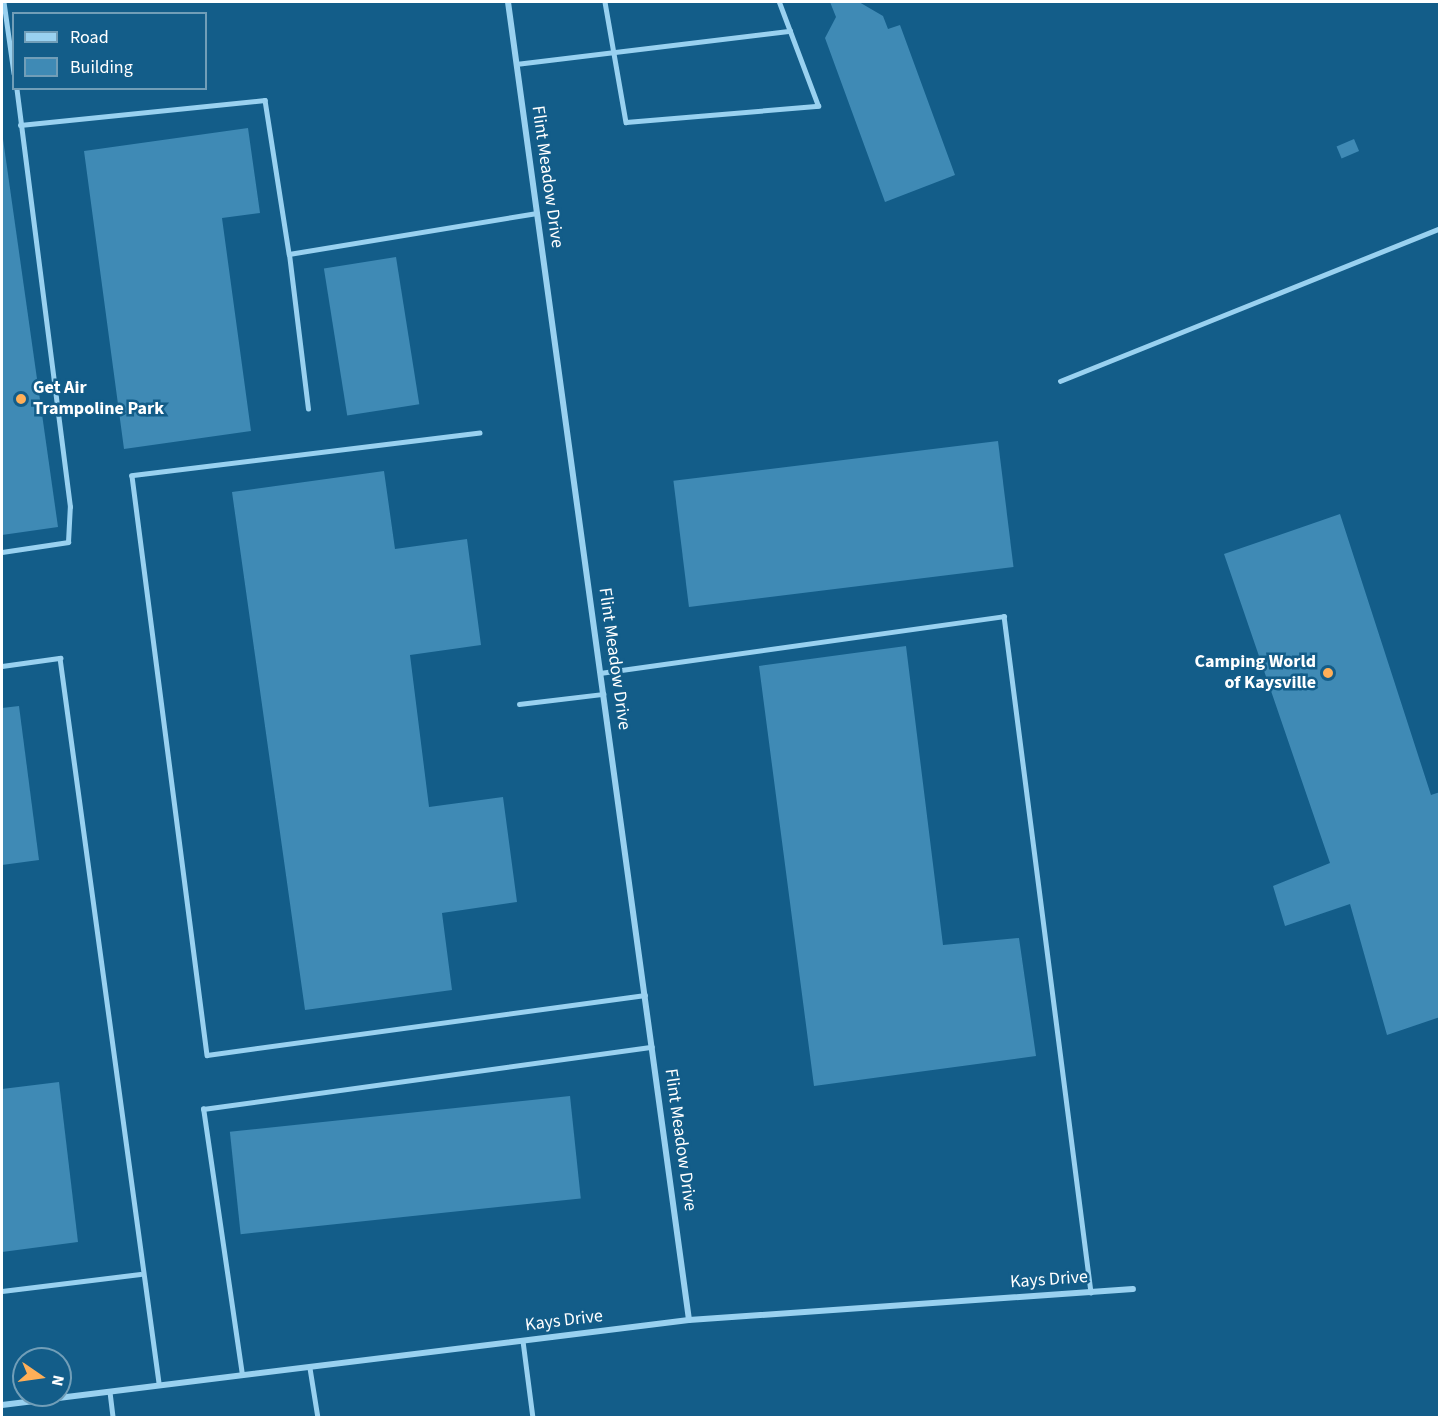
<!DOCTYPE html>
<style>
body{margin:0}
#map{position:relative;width:1441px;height:1419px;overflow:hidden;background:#135d89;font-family:"Source Sans 3",sans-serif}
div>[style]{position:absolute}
.building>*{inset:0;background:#3f8ab5;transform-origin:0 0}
.lane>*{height:4.5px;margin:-2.25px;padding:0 2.25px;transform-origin:2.25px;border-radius:2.25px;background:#99d1f0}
.street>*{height:6px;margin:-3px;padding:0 3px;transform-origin:3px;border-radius:3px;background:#99d1f0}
.dots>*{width:16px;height:16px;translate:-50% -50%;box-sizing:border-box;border:3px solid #135d89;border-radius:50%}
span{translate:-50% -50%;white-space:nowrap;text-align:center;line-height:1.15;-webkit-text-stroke:5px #135d89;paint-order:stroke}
.street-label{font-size:18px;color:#fff}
.poi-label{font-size:18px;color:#fff;font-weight:700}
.left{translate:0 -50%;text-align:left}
.right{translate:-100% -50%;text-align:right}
.frame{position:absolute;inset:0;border:3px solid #fff;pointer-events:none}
.legend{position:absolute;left:12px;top:12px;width:195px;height:78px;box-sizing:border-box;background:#135d89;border:2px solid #719eb8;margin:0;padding:8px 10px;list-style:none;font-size:18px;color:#fff}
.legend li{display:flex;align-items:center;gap:12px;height:30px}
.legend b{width:30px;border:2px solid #719eb8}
.north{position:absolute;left:12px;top:1347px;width:60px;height:60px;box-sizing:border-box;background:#135d89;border:2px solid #719eb8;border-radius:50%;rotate:103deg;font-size:16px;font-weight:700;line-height:24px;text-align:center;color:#fff}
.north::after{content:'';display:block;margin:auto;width:21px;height:27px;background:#ffaf58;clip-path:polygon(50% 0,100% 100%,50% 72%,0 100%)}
</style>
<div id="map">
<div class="building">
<div style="clip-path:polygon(830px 2px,859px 2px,883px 16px,888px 29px,900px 25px,955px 175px,885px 202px,825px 38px,836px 17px)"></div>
<div style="clip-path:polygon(248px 128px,260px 213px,222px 218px,251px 431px,124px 449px,84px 151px)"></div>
<div style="clip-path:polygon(2px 132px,58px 527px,2px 535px)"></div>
<div style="left:1354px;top:139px;width:13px;height:19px;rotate:67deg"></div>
<div style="left:396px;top:257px;width:149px;height:73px;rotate:81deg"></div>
<div style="left:998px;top:441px;width:127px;height:327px;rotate:83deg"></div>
<div style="clip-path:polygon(384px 471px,395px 549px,467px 539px,481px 645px,410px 655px,429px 807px,503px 797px,517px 902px,442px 913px,452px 990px,305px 1010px,232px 492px)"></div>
<div style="clip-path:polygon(1340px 514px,1431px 795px,1440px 792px,1440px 1017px,1387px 1035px,1350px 904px,1285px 926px,1273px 886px,1330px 863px,1224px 554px)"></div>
<div style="clip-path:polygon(906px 646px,943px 945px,1019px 938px,1036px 1056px,814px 1086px,759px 666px)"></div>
<div style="clip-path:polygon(19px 706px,39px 860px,2px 865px,2px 708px)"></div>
<div style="clip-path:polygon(59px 1082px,78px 1242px,2px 1252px,2px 1089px)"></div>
<div style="left:570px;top:1096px;width:103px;height:342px;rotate:84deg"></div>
</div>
<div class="lane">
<div style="left:4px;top:2px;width:72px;rotate:82deg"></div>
<div style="left:605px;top:2px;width:122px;rotate:80.1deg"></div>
<div style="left:626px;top:122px;width:193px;rotate:-4.8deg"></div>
<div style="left:818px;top:106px;width:111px;rotate:-110.6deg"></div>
<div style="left:516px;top:64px;width:276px;rotate:-6.9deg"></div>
<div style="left:20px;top:125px;width:246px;rotate:-5.8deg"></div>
<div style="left:265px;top:100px;width:156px;rotate:81.1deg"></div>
<div style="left:1060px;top:381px;width:410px;rotate:-21.9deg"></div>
<div style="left:308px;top:409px;width:156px;rotate:-97deg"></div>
<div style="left:289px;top:254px;width:251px;rotate:-9.4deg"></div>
<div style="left:480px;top:433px;width:351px;rotate:173deg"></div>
<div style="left:132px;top:476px;width:584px;rotate:82.62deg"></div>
<div style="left:207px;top:1055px;width:442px;rotate:-7.8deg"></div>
<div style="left:2px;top:552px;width:67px;rotate:-8.6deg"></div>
<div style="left:68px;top:542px;width:35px;rotate:-87deg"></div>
<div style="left:70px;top:507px;width:422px;rotate:-97.3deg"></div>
<div style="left:2px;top:666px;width:59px;rotate:-7.9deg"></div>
<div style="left:60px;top:658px;width:732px;rotate:82.22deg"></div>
<div style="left:600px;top:673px;width:408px;rotate:-8deg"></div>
<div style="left:1004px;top:616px;width:682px;rotate:82.67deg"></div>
<div style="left:519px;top:704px;width:85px;rotate:-6.8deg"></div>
<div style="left:2px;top:1291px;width:139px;rotate:-7deg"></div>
<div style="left:523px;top:1341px;width:78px;rotate:82.6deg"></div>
<div style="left:310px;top:1368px;width:51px;rotate:80.9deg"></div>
<div style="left:242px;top:1375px;width:269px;rotate:-98.3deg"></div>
<div style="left:203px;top:1109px;width:453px;rotate:-7.9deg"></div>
<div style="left:110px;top:1392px;width:26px;rotate:83deg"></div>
</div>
<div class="street">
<div style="left:508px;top:2px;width:1330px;rotate:82.18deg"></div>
<div style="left:2px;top:1405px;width:692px;rotate:-7.05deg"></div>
<div style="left:689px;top:1320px;width:445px;rotate:-4deg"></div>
</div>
<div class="dots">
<div style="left:21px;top:399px;background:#ffaf58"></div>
<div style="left:1328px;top:673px;background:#ffaf58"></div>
</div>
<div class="street-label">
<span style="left:547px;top:177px;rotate:82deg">Flint Meadow Drive</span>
<span style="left:614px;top:659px;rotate:82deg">Flint Meadow Drive</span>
<span style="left:680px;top:1140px;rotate:82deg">Flint Meadow Drive</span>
<span style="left:1049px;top:1280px;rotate:-4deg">Kays Drive</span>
<span style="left:564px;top:1321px;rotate:-7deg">Kays Drive</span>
</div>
<div class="poi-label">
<span class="left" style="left:33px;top:399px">Get Air<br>Trampoline Park</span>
<span class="right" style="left:1316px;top:673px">Camping World<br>of Kaysville</span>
</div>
<div class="frame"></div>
<ul class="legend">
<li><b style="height:8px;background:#99d1f0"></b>Road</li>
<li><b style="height:16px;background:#3f8ab5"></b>Building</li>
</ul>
<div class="north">N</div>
</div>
